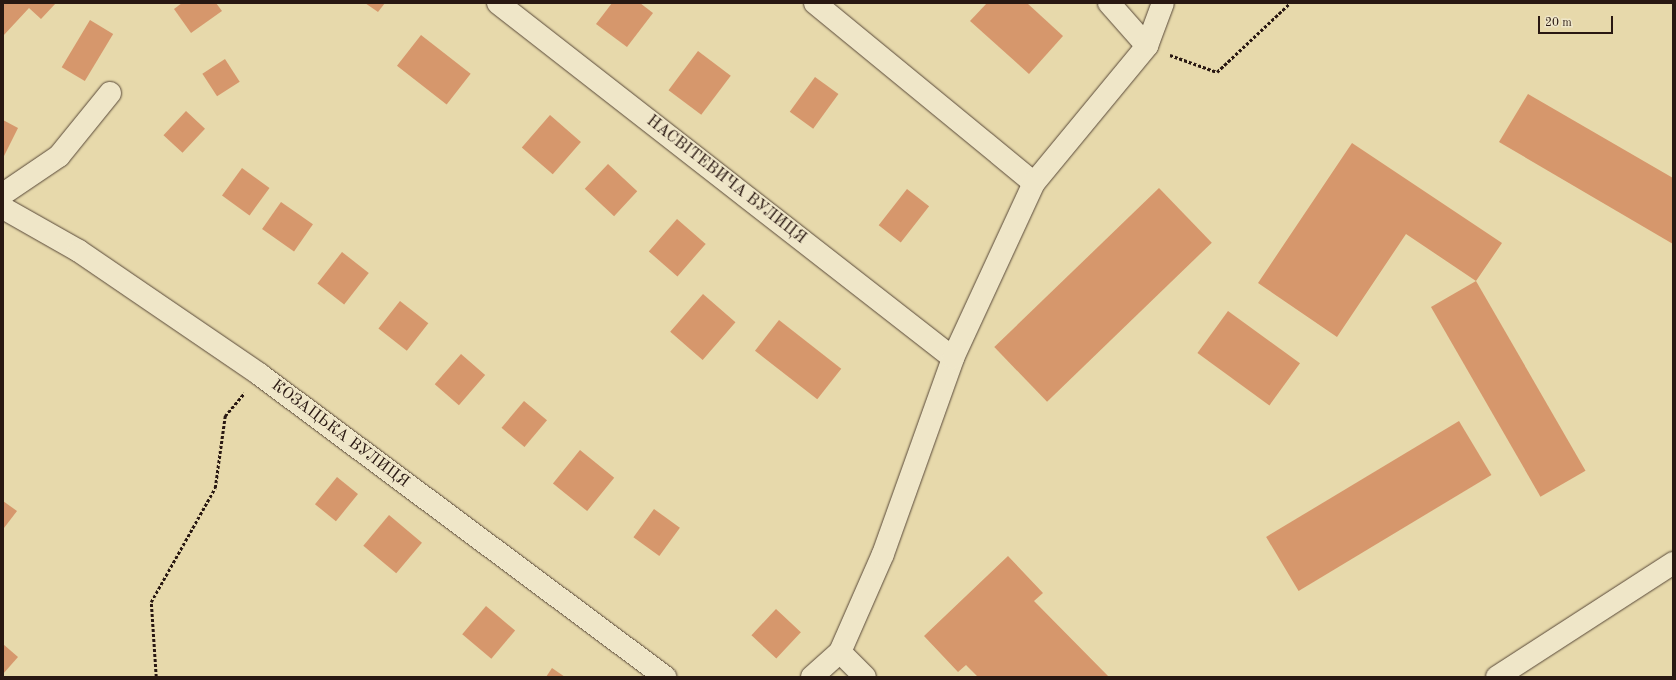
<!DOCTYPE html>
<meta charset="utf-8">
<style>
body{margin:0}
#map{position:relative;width:1676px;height:680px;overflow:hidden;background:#e7d9ab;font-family:"Old Standard TT",serif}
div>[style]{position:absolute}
.building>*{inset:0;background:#d6976c;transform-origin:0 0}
.path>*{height:2.5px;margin-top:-1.25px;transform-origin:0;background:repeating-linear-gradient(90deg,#291812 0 3px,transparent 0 5px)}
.roads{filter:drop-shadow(0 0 1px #584838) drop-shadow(0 0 1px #584838)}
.minor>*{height:22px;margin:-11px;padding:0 11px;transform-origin:11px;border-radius:11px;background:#efe6c8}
span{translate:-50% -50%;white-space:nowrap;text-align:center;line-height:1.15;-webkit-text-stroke:3px #efe6c8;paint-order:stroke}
.street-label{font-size:16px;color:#291812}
.frame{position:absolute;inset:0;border:4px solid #291812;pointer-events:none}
.scale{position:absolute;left:1538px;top:16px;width:75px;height:18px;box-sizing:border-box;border:2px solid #291812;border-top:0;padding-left:5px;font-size:12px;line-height:14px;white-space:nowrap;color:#291812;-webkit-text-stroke:3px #efe6c8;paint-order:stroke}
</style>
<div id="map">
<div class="building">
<div style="clip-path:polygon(3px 3px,56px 3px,41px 19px,29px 8px,3px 36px)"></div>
<div style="clip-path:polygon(182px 3px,216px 3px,222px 11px,191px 33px,174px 9px)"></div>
<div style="clip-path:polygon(365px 3px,385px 3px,378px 12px)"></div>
<div style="clip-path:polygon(612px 3px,640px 3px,653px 13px,627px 47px,596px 24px)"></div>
<div style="clip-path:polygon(987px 3px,1027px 3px,1063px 36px,1029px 74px,970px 21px)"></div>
<div style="left:90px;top:20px;width:27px;height:55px;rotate:31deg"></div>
<div style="left:421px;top:35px;width:63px;height:39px;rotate:38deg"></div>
<div style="left:698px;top:51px;width:41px;height:49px;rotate:37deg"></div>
<div style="left:225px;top:59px;width:27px;height:27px;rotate:57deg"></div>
<div style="left:815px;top:77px;width:29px;height:43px;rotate:36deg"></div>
<div style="clip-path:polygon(1528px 94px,1673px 178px,1673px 244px,1499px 142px)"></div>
<div style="left:186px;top:111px;width:26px;height:33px;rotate:43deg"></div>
<div style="left:550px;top:115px;width:41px;height:43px;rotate:41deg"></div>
<div style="clip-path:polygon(3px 120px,18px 128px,3px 158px)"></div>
<div style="clip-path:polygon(1352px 143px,1502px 243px,1476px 281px,1406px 234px,1337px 337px,1258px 283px)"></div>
<div style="left:608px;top:164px;width:40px;height:34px;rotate:43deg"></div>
<div style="left:242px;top:168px;width:34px;height:34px;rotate:36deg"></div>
<div style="left:1159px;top:188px;width:76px;height:229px;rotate:46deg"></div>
<div style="left:907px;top:189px;width:28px;height:46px;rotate:38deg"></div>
<div style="left:281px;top:202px;width:39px;height:33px;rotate:35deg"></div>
<div style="left:677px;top:219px;width:38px;height:43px;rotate:41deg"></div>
<div style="left:342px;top:252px;width:34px;height:40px;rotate:38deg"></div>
<div style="left:1476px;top:281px;width:219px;height:52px;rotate:60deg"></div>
<div style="left:703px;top:294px;width:43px;height:50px;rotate:41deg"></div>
<div style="left:400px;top:301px;width:36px;height:35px;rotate:38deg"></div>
<div style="left:1228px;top:311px;width:89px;height:52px;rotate:36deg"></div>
<div style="left:779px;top:320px;width:79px;height:39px;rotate:38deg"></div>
<div style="left:461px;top:354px;width:32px;height:40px;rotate:41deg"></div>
<div style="left:524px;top:401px;width:30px;height:35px;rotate:40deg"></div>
<div style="left:1459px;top:421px;width:63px;height:225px;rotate:59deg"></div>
<div style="left:580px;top:450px;width:44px;height:43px;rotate:39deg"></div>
<div style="left:337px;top:477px;width:27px;height:35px;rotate:39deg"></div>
<div style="clip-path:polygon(3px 501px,17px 511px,4px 528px,3px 528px)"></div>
<div style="left:654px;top:509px;width:32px;height:35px;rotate:36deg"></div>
<div style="left:389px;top:515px;width:43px;height:40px;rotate:40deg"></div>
<div style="clip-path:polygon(1008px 556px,1043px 593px,1034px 601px,1109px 677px,978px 677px,966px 665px,958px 672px,924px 636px)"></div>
<div style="left:486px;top:606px;width:38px;height:37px;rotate:40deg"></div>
<div style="left:776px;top:609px;width:34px;height:36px;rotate:43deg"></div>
<div style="clip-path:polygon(3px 644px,18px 657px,3px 674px)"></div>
<div style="clip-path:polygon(552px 668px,565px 677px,546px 677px)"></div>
</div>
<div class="path">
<div style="left:1170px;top:55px;width:50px;rotate:19.9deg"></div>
<div style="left:1217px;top:72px;width:100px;rotate:-43.4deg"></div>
<div style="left:156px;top:677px;width:75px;rotate:-93.8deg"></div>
<div style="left:151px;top:602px;width:131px;rotate:-60.7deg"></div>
<div style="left:215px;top:488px;width:73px;rotate:-82.1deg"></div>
<div style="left:225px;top:416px;width:30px;rotate:-50deg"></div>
</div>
<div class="roads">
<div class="minor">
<div style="left:498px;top:3px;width:577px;rotate:37.96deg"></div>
<div style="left:815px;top:3px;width:283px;rotate:39.4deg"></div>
<div style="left:1109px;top:3px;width:57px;rotate:48.5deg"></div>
<div style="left:3px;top:194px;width:68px;rotate:-34.2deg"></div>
<div style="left:59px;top:156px;width:81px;rotate:-51deg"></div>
<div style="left:3px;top:208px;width:87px;rotate:29.5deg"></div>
<div style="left:79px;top:251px;width:218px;rotate:34.3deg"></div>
<div style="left:259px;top:374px;width:507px;rotate:36.73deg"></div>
<div style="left:840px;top:652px;width:35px;rotate:45deg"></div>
<div style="left:812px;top:677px;width:38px;rotate:-42deg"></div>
<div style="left:840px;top:652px;width:107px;rotate:-66.3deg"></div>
<div style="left:883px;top:554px;width:208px;rotate:-70.3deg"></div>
<div style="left:953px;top:358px;width:193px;rotate:-65.2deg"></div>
<div style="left:1034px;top:183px;width:178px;rotate:-50.5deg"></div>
<div style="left:1147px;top:46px;width:46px;rotate:-69.6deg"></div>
<div style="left:1497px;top:677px;width:210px;rotate:-32.9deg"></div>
</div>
</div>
<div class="street-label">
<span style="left:726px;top:180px;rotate:38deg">НАСВІТЕВИЧА ВУЛИЦЯ</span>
<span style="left:340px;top:434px;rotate:37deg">КОЗАЦЬКА ВУЛИЦЯ</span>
</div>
<div class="frame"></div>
<div class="scale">20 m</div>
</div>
